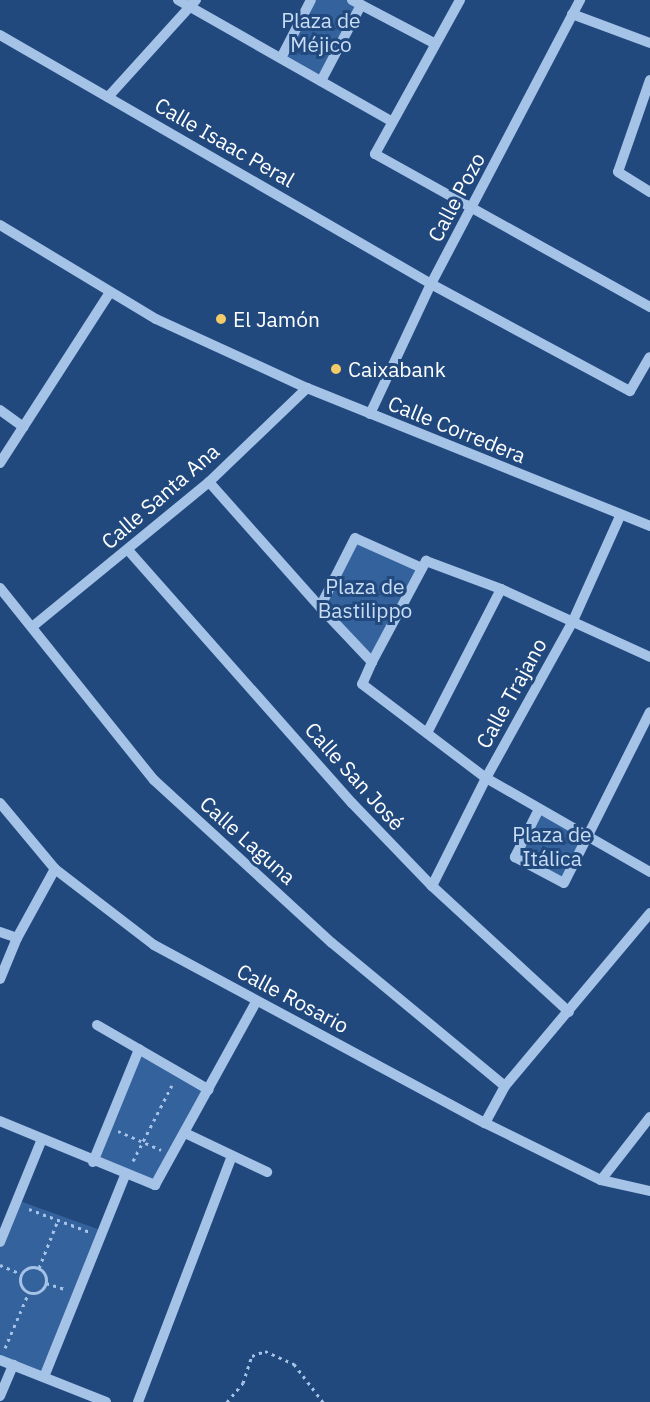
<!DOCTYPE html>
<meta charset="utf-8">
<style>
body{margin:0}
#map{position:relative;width:650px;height:1402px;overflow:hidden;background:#21497e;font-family:"IBM Plex Sans",sans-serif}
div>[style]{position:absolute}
.green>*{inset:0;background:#34629c;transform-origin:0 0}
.path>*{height:3px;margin-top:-1.5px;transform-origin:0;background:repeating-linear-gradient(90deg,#a5c2e7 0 3px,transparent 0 7.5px)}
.path>.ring{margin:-1.5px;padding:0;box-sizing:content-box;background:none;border:3px solid #a5c2e7;border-radius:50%}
.minor>*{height:10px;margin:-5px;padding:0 5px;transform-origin:5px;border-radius:5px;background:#a5c2e7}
.dots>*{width:16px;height:16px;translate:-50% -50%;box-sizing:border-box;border:3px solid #21497e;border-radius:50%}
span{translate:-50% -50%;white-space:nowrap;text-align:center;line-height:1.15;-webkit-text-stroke:6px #21497e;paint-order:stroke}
.park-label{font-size:21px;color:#c9ddf5}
.street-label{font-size:21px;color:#fff}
.poi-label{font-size:21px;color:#fff}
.left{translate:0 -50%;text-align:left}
</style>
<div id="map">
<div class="green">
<div style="clip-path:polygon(311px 0,352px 0,361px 5px,321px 81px,281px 58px)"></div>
<div style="clip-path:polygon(355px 538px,422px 568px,372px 662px,320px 607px)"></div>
<div style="left:539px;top:809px;width:59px;height:54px;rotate:30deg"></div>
<div style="clip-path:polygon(139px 1049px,209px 1090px,155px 1185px,93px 1162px)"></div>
<div style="clip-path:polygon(17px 1200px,103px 1231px,44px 1377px,0 1360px,0 1242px)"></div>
</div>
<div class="path">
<div style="left:118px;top:1131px;width:47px;rotate:23.8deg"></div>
<div style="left:133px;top:1161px;width:85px;rotate:-62.8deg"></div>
<div style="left:29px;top:1209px;width:65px;rotate:20.7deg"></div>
<div style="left:0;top:1265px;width:23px;rotate:23deg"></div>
<div class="ring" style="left:20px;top:1267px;width:23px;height:23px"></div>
<div style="left:39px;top:1268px;width:52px;rotate:-68.4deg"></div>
<div style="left:46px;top:1283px;width:22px;rotate:18deg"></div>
<div style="left:5px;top:1348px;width:61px;rotate:-66.8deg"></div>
<div style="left:227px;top:1402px;width:25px;rotate:-50deg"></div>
<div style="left:243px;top:1383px;width:28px;rotate:-72deg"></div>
<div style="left:252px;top:1356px;width:14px;rotate:-21deg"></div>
<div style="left:265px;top:1351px;width:32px;rotate:24deg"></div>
<div style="left:294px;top:1364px;width:48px;rotate:52.7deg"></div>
</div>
<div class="minor">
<div style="left:178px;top:0;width:245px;rotate:29.6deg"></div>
<div style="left:352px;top:0;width:93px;rotate:27.7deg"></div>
<div style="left:460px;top:0;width:176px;rotate:118.9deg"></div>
<div style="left:375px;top:154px;width:315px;rotate:29.1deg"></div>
<div style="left:572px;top:14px;width:83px;rotate:20.4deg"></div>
<div style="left:0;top:35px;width:498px;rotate:30deg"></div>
<div style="left:431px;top:284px;width:226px;rotate:28.3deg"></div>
<div style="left:630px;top:391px;width:39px;rotate:-60deg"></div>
<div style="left:281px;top:58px;width:65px;rotate:-62.7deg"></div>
<div style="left:650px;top:80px;width:97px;rotate:109.2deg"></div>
<div style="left:618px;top:172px;width:38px;rotate:32deg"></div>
<div style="left:321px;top:81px;width:86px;rotate:-62.2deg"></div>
<div style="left:108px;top:97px;width:131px;rotate:-47.8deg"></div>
<div style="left:0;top:225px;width:182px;rotate:31.1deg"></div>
<div style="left:156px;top:319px;width:166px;rotate:24.6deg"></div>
<div style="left:307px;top:388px;width:370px;rotate:21.9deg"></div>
<div style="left:0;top:410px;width:29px;rotate:36deg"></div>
<div style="left:370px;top:414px;width:144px;rotate:-64.9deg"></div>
<div style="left:431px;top:284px;width:321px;rotate:-62.3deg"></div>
<div style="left:0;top:463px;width:201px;rotate:-57.2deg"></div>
<div style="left:209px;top:482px;width:167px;rotate:48.4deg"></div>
<div style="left:128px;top:550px;width:338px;rotate:48.5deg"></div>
<div style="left:352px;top:803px;width:115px;rotate:46.1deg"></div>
<div style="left:432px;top:886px;width:186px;rotate:42.6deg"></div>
<div style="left:422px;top:568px;width:73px;rotate:-155.9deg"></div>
<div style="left:355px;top:538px;width:77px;rotate:116.9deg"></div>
<div style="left:320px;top:607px;width:76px;rotate:46.6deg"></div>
<div style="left:372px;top:662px;width:115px;rotate:-61.9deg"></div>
<div style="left:426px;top:561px;width:80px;rotate:20.5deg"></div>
<div style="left:501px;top:589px;width:164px;rotate:24.5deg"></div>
<div style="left:0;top:588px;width:246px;rotate:51.3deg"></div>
<div style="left:154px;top:780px;width:241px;rotate:42.5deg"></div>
<div style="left:332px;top:943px;width:224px;rotate:39.6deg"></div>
<div style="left:32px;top:627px;width:229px;rotate:-39.3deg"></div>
<div style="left:209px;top:482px;width:136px;rotate:-43.8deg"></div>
<div style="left:372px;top:662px;width:24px;rotate:114deg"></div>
<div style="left:362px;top:684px;width:156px;rotate:37.2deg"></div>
<div style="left:486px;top:778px;width:189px;rotate:29.8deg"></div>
<div style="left:427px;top:733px;width:162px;rotate:-62.8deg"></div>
<div style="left:0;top:803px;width:86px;rotate:50.2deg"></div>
<div style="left:55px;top:869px;width:125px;rotate:37.5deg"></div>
<div style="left:154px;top:945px;width:376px;rotate:28.3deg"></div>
<div style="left:485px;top:1123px;width:129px;rotate:26.2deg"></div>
<div style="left:601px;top:1180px;width:50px;rotate:12.7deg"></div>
<div style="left:539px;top:809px;width:54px;rotate:116.6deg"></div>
<div style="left:515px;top:857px;width:55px;rotate:28deg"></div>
<div style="left:564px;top:883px;width:191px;rotate:-63.3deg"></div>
<div style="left:432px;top:886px;width:121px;rotate:-63.4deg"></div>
<div style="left:486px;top:778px;width:177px;rotate:-61deg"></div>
<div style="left:572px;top:623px;width:117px;rotate:-65.8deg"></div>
<div style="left:0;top:932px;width:18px;rotate:19deg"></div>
<div style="left:0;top:979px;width:44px;rotate:-67.5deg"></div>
<div style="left:17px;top:938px;width:79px;rotate:-61.2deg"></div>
<div style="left:97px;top:1025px;width:129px;rotate:30.1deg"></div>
<div style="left:0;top:1121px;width:168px;rotate:22.4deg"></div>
<div style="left:155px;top:1185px;width:209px;rotate:-61.1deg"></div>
<div style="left:485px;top:1123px;width:42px;rotate:-61.6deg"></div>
<div style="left:505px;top:1086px;width:226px;rotate:-50deg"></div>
<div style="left:185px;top:1133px;width:91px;rotate:25.4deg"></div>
<div style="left:93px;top:1162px;width:122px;rotate:-67.8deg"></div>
<div style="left:601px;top:1180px;width:80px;rotate:-52.1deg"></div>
<div style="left:0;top:1242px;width:111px;rotate:-67.8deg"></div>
<div style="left:0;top:1360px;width:114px;rotate:21.6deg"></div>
<div style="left:44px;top:1377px;width:217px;rotate:-68.1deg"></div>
<div style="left:0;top:1396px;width:34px;rotate:-67deg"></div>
<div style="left:138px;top:1402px;width:263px;rotate:-69.1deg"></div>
</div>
<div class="dots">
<div style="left:221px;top:319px;background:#f3cc67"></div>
<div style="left:336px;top:369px;background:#f3cc67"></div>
</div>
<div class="park-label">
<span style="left:321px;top:32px">Plaza de<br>Méjico</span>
<span style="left:365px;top:598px">Plaza de<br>Bastilippo</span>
<span style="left:552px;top:846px">Plaza de<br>Itálica</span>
</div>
<div class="street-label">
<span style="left:225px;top:142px;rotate:30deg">Calle Isaac Peral</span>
<span style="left:456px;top:197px;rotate:-62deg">Calle Pozo</span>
<span style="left:457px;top:429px;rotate:22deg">Calle Corredera</span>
<span style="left:160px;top:496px;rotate:-41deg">Calle Santa Ana</span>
<span style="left:511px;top:693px;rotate:-61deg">Calle Trajano</span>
<span style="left:355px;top:776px;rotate:48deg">Calle San José</span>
<span style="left:248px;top:840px;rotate:42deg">Calle Laguna</span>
<span style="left:293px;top:998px;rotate:28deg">Calle Rosario</span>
</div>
<div class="poi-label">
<span class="left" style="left:233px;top:319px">El Jamón</span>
<span class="left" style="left:348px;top:369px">Caixabank</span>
</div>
</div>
